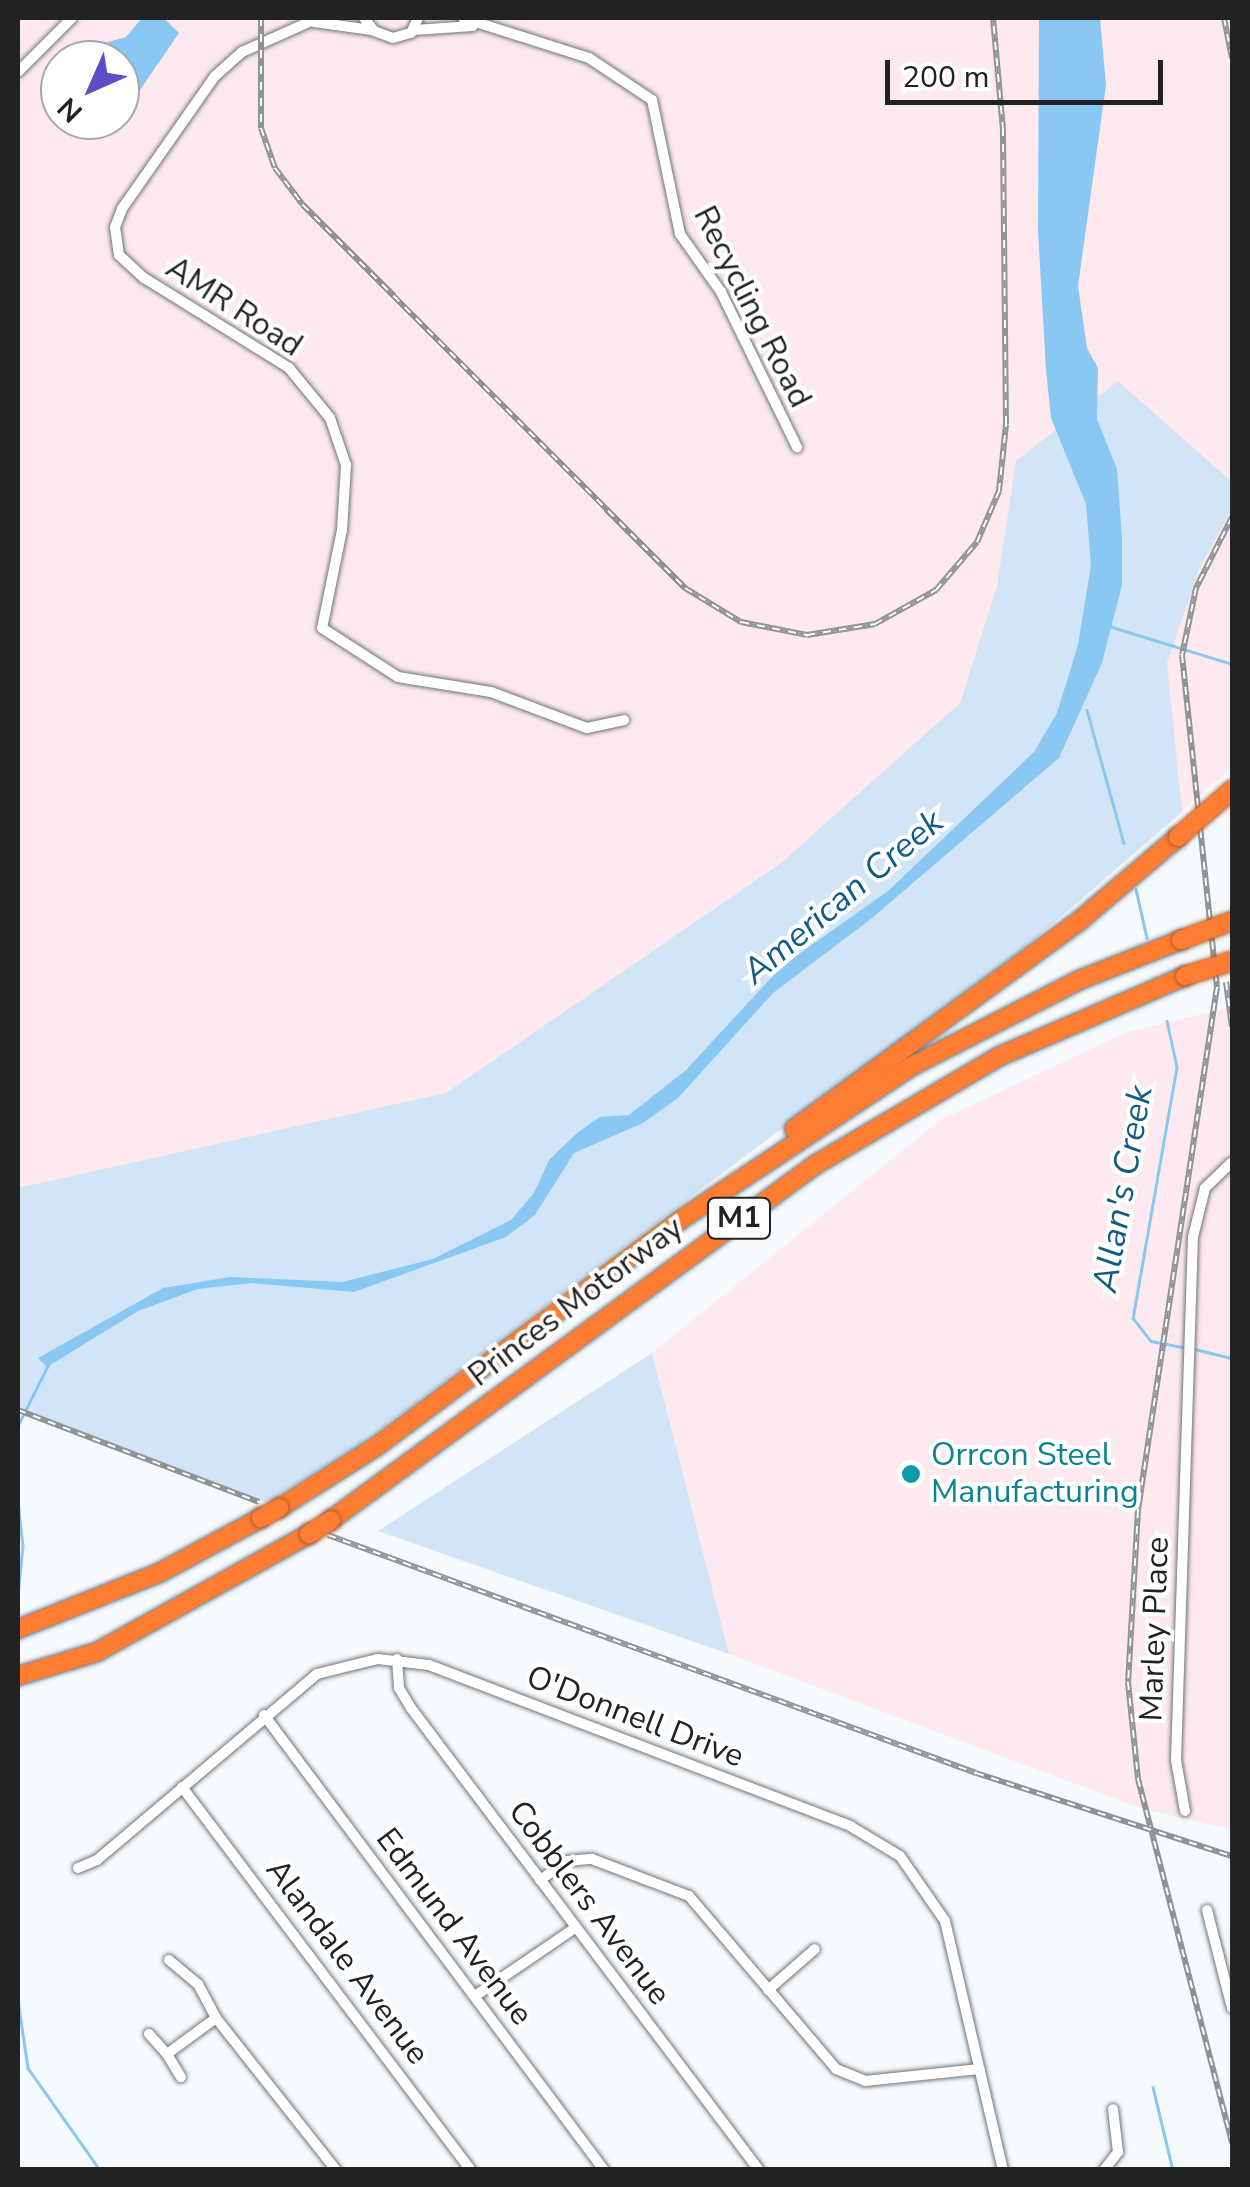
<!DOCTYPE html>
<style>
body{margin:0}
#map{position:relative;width:1250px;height:2187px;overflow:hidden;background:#f5fafe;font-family:"Nunito Sans",sans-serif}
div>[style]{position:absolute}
.industrial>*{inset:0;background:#fee9ef}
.green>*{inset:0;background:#d2e5f6}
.water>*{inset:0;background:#89c8f3}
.stream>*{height:2.5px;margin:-1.25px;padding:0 1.25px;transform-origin:1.25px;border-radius:1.25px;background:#89c8f3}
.roads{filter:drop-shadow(0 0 2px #6e7479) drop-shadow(0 0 2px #6e7479)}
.street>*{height:10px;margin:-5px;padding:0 5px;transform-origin:5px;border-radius:5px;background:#fff}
.highway>*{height:18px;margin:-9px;padding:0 9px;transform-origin:9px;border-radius:9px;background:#fe7d32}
.rail>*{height:6px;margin-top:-3px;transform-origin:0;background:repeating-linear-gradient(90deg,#fff 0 8px,#8f9396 0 16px);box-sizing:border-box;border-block:2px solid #8f9396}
.bridges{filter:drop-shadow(0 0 2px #b05d2d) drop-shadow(0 0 2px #b05d2d)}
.highway-bridge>*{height:18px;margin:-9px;padding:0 9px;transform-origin:9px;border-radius:9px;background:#fe7d32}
.dots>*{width:28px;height:28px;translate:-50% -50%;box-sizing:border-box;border:5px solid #fff;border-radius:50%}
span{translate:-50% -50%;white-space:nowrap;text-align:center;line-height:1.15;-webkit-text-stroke:8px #fff;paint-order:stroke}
.shield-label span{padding:2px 8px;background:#fff;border:2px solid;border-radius:8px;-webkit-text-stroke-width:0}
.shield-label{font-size:30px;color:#202224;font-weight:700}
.street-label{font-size:32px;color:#202224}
.culture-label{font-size:32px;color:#0d838f}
.left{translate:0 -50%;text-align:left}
.water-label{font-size:35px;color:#115c84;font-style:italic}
.frame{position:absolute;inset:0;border:20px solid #202224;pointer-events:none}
.north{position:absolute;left:40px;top:40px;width:100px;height:100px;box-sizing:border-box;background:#fff;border:2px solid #a6a7a7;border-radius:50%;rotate:225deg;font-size:28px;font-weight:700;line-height:40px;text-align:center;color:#202224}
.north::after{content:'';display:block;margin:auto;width:35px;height:45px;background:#5d4ec6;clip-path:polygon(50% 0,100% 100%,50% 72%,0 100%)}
.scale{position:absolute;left:885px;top:60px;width:278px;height:45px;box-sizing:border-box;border:5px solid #202224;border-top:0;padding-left:12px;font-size:30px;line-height:35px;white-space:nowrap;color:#202224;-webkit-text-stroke:8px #fff;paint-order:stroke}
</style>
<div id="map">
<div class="industrial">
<div style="clip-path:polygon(evenodd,18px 18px,1232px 18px,1232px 767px,1034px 940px,362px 1443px,18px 1404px,18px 18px,60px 60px,120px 60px,120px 120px,60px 120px,60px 60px)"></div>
<div style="clip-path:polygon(1232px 1007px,1232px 1830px,1137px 1807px,729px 1654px,652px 1353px,940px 1120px,1127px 1032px)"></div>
</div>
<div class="green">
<div style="clip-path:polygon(1118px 381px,1232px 482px,1232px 509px,1200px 567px,1167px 663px,1182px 812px,1034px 940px,362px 1443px,266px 1502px,18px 1408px,18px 1188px,446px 1093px,781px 863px,960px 703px,997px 586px,1016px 461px)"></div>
<div style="clip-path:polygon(652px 1353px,729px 1654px,378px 1531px)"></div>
</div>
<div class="water">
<div style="clip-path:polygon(142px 18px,164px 18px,179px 33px,127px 109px,120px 108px,120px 60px,72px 60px,86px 48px,126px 37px)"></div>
<div style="clip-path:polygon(1039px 18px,1100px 18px,1106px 85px,1078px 286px,1087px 348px,1098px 368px,1097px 419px,1117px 469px,1122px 538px,1122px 585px,1102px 663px,1059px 758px,872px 918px,773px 993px,678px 1098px,643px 1123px,574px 1153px,535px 1215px,506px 1237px,354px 1292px,252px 1283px,198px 1289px,138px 1311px,47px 1367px,38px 1358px,163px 1288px,230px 1277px,342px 1282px,433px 1259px,511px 1220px,534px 1193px,549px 1160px,576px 1134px,599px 1117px,629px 1115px,686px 1070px,782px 966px,888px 891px,1034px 752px,1057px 713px,1078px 645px,1091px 565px,1086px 504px,1051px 418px,1046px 370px,1038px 231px)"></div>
</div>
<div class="stream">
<div style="left:1112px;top:627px;width:126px;rotate:17.1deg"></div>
<div style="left:1087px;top:710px;width:138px;rotate:74.5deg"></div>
<div style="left:1136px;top:889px;width:50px;rotate:77.3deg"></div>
<div style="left:1167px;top:1021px;width:47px;rotate:77.7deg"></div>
<div style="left:1177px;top:1067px;width:255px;rotate:99.9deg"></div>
<div style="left:1133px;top:1318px;width:29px;rotate:52deg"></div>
<div style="left:1151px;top:1341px;width:37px;rotate:11deg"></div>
<div style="left:1195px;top:1349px;width:38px;rotate:14deg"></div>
<div style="left:18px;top:1425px;width:67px;rotate:-63.4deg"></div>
<div style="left:18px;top:1502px;width:44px;rotate:83.5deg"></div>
<div style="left:23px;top:1546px;width:49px;rotate:95.8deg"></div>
<div style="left:18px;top:2000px;width:69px;rotate:81.6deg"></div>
<div style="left:28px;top:2068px;width:125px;rotate:54.8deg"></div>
<div style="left:1153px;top:2087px;width:85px;rotate:76.5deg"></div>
</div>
<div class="roads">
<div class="street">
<div style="left:318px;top:18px;width:83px;rotate:155.9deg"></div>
<div style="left:242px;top:52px;width:36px;rotate:138deg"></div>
<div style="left:215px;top:76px;width:162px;rotate:125deg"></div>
<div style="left:122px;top:209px;width:19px;rotate:111deg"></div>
<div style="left:115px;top:227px;width:28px;rotate:82deg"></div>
<div style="left:119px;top:255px;width:34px;rotate:43deg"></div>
<div style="left:144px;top:278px;width:171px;rotate:31.8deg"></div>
<div style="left:289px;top:368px;width:65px;rotate:50.6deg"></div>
<div style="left:330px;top:418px;width:50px;rotate:71.2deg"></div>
<div style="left:346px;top:465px;width:65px;rotate:93.5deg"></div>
<div style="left:342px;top:530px;width:100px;rotate:101.5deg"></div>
<div style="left:322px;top:628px;width:90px;rotate:32.8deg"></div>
<div style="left:398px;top:677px;width:94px;rotate:9.2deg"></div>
<div style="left:491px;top:692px;width:103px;rotate:20.6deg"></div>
<div style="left:587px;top:728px;width:38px;rotate:-12deg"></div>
<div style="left:364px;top:18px;width:16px;rotate:52deg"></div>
<div style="left:374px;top:31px;width:20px;rotate:20deg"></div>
<div style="left:393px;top:38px;width:19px;rotate:-16deg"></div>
<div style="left:411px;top:33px;width:17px;rotate:-65deg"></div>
<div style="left:463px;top:18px;width:132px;rotate:17.6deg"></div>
<div style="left:589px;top:58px;width:76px;rotate:33.7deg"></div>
<div style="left:652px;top:100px;width:137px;rotate:78.2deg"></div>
<div style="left:680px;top:234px;width:71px;rotate:54.7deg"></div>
<div style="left:721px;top:292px;width:173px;rotate:63.9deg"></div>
<div style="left:314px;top:22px;width:58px;rotate:8deg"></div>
<div style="left:414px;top:30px;width:59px;rotate:-3.9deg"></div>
<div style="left:18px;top:72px;width:76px;rotate:-45deg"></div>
<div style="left:397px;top:1659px;width:29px;rotate:86deg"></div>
<div style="left:399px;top:1688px;width:23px;rotate:59deg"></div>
<div style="left:411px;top:1708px;width:578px;rotate:53.01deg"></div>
<div style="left:264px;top:1715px;width:568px;rotate:53.23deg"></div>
<div style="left:182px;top:1787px;width:480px;rotate:53deg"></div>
<div style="left:1185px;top:1811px;width:52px;rotate:-100deg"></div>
<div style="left:1176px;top:1760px;width:523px;rotate:-88.14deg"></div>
<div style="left:1193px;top:1237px;width:50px;rotate:-76.2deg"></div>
<div style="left:1205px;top:1188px;width:37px;rotate:-44deg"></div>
<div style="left:78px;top:1868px;width:21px;rotate:-23deg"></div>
<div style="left:97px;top:1860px;width:288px;rotate:-40.2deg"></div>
<div style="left:317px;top:1674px;width:63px;rotate:-13.8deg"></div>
<div style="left:378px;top:1659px;width:51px;rotate:6.7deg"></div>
<div style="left:429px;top:1665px;width:451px;rotate:20.9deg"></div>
<div style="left:850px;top:1826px;width:58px;rotate:31deg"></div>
<div style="left:900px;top:1856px;width:79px;rotate:55.3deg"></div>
<div style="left:945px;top:1921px;width:256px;rotate:76.9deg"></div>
<div style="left:540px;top:1880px;width:33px;rotate:-35deg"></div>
<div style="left:567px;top:1861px;width:25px;rotate:-5deg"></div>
<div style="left:592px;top:1859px;width:104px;rotate:20.9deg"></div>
<div style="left:689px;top:1896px;width:227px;rotate:49.6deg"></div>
<div style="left:836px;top:2069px;width:31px;rotate:22deg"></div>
<div style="left:865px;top:2081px;width:115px;rotate:-6deg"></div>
<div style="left:1207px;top:1910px;width:101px;rotate:75.7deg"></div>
<div style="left:169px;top:1960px;width:38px;rotate:40deg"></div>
<div style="left:198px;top:1984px;width:38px;rotate:62deg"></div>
<div style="left:216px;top:2018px;width:194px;rotate:51.7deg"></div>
<div style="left:768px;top:1990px;width:62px;rotate:-41.1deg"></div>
<div style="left:475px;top:1996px;width:121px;rotate:-34.2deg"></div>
<div style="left:149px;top:2034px;width:27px;rotate:48deg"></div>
<div style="left:167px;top:2054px;width:61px;rotate:-36.3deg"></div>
<div style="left:167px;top:2054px;width:27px;rotate:59deg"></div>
<div style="left:1104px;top:2170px;width:23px;rotate:-52deg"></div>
<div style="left:1118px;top:2152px;width:43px;rotate:-96.6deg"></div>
</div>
<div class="highway">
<div style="left:794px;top:1129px;width:351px;rotate:-36.1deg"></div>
<div style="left:1078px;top:922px;width:131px;rotate:-40.4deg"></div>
<div style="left:279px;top:1508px;width:116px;rotate:-32.3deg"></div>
<div style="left:377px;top:1446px;width:378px;rotate:-36.7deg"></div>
<div style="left:680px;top:1220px;width:278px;rotate:-33.6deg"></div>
<div style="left:912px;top:1066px;width:188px;rotate:-27.2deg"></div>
<div style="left:1079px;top:980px;width:110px;rotate:-21.4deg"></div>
<div style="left:331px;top:1520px;width:600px;rotate:-36.26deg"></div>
<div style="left:815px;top:1165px;width:212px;rotate:-30.5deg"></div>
<div style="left:998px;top:1057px;width:204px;rotate:-23.4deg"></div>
<div style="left:18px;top:1629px;width:154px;rotate:-21.7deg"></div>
<div style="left:161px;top:1572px;width:114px;rotate:-28.4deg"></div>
<div style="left:18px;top:1676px;width:83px;rotate:-16.9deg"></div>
<div style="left:97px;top:1652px;width:243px;rotate:-29.1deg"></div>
</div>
</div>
<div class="rail">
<div style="left:261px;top:18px;width:110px;rotate:90deg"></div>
<div style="left:261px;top:128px;width:42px;rotate:70.7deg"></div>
<div style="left:275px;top:168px;width:46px;rotate:52.9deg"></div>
<div style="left:303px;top:205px;width:541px;rotate:45.07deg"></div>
<div style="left:685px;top:588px;width:66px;rotate:31.3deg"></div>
<div style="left:741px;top:622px;width:67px;rotate:11.1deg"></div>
<div style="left:807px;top:635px;width:69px;rotate:-9.2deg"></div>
<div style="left:875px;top:624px;width:70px;rotate:-29.1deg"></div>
<div style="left:936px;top:590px;width:63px;rotate:-49.5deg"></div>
<div style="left:977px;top:542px;width:56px;rotate:-66.7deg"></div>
<div style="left:999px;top:491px;width:67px;rotate:-84deg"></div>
<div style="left:1006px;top:424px;width:294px;rotate:-90.6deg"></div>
<div style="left:1003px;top:130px;width:112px;rotate:-95.1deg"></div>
<div style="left:1224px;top:18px;width:41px;rotate:78.7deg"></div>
<div style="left:1232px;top:517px;width:80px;rotate:116.9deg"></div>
<div style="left:1196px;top:588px;width:68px;rotate:101.8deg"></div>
<div style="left:1182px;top:655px;width:334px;rotate:84deg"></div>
<div style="left:1217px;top:987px;width:529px;rotate:98.59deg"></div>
<div style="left:1138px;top:1510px;width:172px;rotate:93.3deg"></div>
<div style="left:1128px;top:1682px;width:98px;rotate:84.1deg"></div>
<div style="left:1138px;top:1779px;width:376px;rotate:75.5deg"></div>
<div style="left:1226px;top:982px;width:45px;rotate:82.4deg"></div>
<div style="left:18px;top:1410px;width:258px;rotate:20.9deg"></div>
<div style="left:328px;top:1535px;width:690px;rotate:20.17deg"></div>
<div style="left:976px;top:1773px;width:269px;rotate:18deg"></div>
</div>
<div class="bridges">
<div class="highway-bridge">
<div style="left:1178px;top:837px;width:72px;rotate:-41deg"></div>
<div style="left:1181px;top:940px;width:54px;rotate:-20.4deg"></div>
<div style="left:1185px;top:976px;width:49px;rotate:-17.7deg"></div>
<div style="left:261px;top:1518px;width:21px;rotate:-29deg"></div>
<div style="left:309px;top:1534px;width:26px;rotate:-32deg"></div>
</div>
</div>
<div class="dots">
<div style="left:911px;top:1474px;background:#0f9aa8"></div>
</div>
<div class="shield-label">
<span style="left:739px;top:1218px">M1</span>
</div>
<div class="street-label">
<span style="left:234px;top:307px;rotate:33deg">AMR Road</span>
<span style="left:752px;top:307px;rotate:63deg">Recycling Road</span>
<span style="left:576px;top:1302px;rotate:-37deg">Princes Motorway</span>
<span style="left:1155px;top:1629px;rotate:-88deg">Marley Place</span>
<span style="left:635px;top:1717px;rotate:21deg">O'Donnell Drive</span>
<span style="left:589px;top:1903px;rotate:53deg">Cobblers Avenue</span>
<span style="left:454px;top:1927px;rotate:53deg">Edmund Avenue</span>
<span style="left:347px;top:1962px;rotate:53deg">Alandale Avenue</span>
</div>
<div class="culture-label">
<span class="left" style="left:931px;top:1474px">Orrcon Steel<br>Manufacturing</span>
</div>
<div class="water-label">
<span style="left:843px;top:897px;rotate:-40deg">American Creek</span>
<span style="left:1123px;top:1189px;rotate:-80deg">Allan's Creek</span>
</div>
<div class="frame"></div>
<div class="north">N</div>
<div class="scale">200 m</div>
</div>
